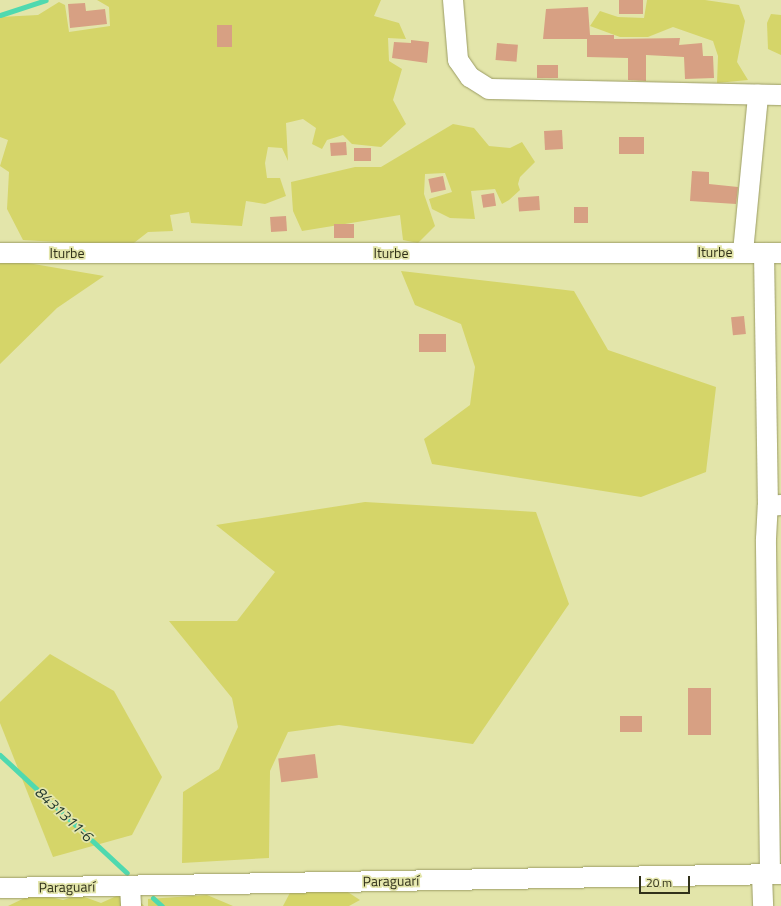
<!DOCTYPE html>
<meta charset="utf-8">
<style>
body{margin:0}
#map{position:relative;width:781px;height:906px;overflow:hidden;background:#e3e5aa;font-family:"Titillium Web",sans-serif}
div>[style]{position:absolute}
.green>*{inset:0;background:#d5d569}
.stream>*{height:5px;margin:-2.5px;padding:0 2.5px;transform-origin:2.5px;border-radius:2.5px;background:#4fd9af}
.building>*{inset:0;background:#d7a083;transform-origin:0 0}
.roads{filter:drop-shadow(0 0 1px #9b9c64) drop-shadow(0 0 1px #9b9c64)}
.minor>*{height:20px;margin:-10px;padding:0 10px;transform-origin:10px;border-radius:10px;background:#fff}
span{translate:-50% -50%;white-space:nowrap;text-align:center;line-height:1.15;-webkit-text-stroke:3.5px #e3e5aa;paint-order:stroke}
.street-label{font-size:14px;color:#31311a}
.water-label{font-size:15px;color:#1f362e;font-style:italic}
.scale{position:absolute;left:639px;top:876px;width:51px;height:18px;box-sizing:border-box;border:2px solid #31311a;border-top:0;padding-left:5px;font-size:12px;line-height:14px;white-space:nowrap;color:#31311a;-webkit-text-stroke:3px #e3e5aa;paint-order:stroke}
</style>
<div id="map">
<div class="green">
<div style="clip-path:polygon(97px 0,381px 0,374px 16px,399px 23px,406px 39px,388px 38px,389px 61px,402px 69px,393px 100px,406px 124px,381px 147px,352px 144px,343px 135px,327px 140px,322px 149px,312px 144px,316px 128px,303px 119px,286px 123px,288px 161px,282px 148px,268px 147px,265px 163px,267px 178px,280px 178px,286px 196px,265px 204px,246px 201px,242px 226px,191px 223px,189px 212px,170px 215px,173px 231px,148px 232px,130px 246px,23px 240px,7px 209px,9px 172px,0 166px,8px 140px,0 137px,0 17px,38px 15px,59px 2px,65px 5px,69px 32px,110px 26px,109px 7px)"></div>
<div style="clip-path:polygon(647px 0,705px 0,739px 5px,745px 21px,737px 62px,748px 80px,717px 83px,718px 56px,713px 41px,673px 27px,648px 37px,620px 37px,590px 26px,600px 11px,618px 17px,644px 18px)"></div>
<div style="clip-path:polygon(771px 14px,781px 15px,781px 55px,768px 49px,767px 23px)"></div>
<div style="clip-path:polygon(453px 124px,474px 128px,489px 146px,510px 148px,522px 142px,535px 162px,520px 177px,518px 184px,520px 190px,509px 200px,502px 204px,495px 189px,471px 191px,475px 219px,450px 218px,432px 209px,429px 199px,452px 192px,445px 173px,425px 174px,424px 194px,435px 226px,418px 243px,403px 240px,400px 215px,302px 231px,293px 211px,291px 182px,355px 167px,381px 167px)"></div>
<div style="clip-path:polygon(0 261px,16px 261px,104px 276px,57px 308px,0 364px)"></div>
<div style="clip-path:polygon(401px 271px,574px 291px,608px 350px,716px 387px,706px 472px,641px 497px,432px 464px,424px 439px,470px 405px,475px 367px,461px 324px,415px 305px)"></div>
<div style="clip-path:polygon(365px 502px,536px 512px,569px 604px,473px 744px,339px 725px,288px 732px,270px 771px,269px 858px,182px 863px,183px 792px,219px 769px,238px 727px,232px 698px,169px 621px,237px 621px,275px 572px,216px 525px)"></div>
<div style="clip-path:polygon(50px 654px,114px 691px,162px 777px,132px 835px,53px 857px,0 723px,0 702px)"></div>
<div style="clip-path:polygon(293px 887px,340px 887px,360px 900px,349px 906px,283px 906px)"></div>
<div style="clip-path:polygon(130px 890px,144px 906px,8px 906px,35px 893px,63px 900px,79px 895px,101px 903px)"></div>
<div style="clip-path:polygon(207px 895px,233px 906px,148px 906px,148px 899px)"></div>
</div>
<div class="stream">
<div style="left:0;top:15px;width:48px;rotate:-18.1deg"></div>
<div style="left:0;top:755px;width:173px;rotate:42.9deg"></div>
<div style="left:153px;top:898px;width:12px;rotate:42deg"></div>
</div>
<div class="building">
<div style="left:619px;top:0;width:24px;height:14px"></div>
<div style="clip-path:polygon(85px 3px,86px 11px,105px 9px,107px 24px,70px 28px,68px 4px)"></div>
<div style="clip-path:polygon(588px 7px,590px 35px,614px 35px,614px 39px,680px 38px,679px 45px,702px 43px,703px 56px,713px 56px,714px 78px,685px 79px,684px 57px,646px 55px,646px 81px,628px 80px,628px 58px,587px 57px,587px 39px,543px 39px,546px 9px)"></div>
<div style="left:217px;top:25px;width:15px;height:22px"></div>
<div style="clip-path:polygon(411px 40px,429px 42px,427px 63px,392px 58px,394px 42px,411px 43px)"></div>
<div style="left:497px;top:43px;width:21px;height:17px;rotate:5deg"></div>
<div style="left:537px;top:65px;width:21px;height:13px"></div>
<div style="left:562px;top:130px;width:19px;height:18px;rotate:87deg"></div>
<div style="left:619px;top:137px;width:25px;height:17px"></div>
<div style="left:346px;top:142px;width:13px;height:16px;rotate:86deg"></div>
<div style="left:354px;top:148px;width:17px;height:13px"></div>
<div style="clip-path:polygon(692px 171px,709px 172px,709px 184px,738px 187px,736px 204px,690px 201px)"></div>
<div style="left:443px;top:176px;width:14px;height:15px;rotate:78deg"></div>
<div style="left:494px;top:193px;width:13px;height:13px;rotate:81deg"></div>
<div style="left:539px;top:196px;width:14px;height:21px;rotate:86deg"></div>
<div style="left:574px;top:207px;width:14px;height:16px"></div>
<div style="left:286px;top:216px;width:15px;height:16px;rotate:86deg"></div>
<div style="left:354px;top:224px;width:14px;height:20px;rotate:90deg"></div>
<div style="left:744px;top:316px;width:18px;height:13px;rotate:84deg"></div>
<div style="left:419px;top:334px;width:27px;height:18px"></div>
<div style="left:688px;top:688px;width:23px;height:47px"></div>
<div style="left:620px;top:716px;width:22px;height:16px"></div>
<div style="left:315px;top:754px;width:24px;height:37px;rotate:83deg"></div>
</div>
<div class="roads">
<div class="minor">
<div style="left:453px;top:0;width:60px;rotate:85.2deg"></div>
<div style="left:458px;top:60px;width:21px;rotate:55deg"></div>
<div style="left:470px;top:77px;width:22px;rotate:32deg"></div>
<div style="left:489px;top:89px;width:292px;rotate:1.2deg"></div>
<div style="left:743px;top:252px;width:158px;rotate:-84.5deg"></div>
<div style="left:0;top:253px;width:781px"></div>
<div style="left:764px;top:253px;width:253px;rotate:89.1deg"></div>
<div style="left:762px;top:874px;width:32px;rotate:88deg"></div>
<div style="left:770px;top:874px;width:335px;rotate:-90.7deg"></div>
<div style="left:766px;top:539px;width:33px;rotate:-87deg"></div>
<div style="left:768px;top:506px;width:13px;rotate:-4deg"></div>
<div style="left:130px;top:886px;width:20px;rotate:87deg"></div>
<div style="left:0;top:888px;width:781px;rotate:-1.03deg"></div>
</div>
</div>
<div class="street-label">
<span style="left:715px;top:252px">Iturbe</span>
<span style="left:67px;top:253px">Iturbe</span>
<span style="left:391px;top:253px">Iturbe</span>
<span style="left:391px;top:881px;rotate:-1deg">Paraguarí</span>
<span style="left:67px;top:887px;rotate:-1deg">Paraguarí</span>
</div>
<div class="water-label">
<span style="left:64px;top:814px;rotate:43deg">8431311-6</span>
</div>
<div class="scale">20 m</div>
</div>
